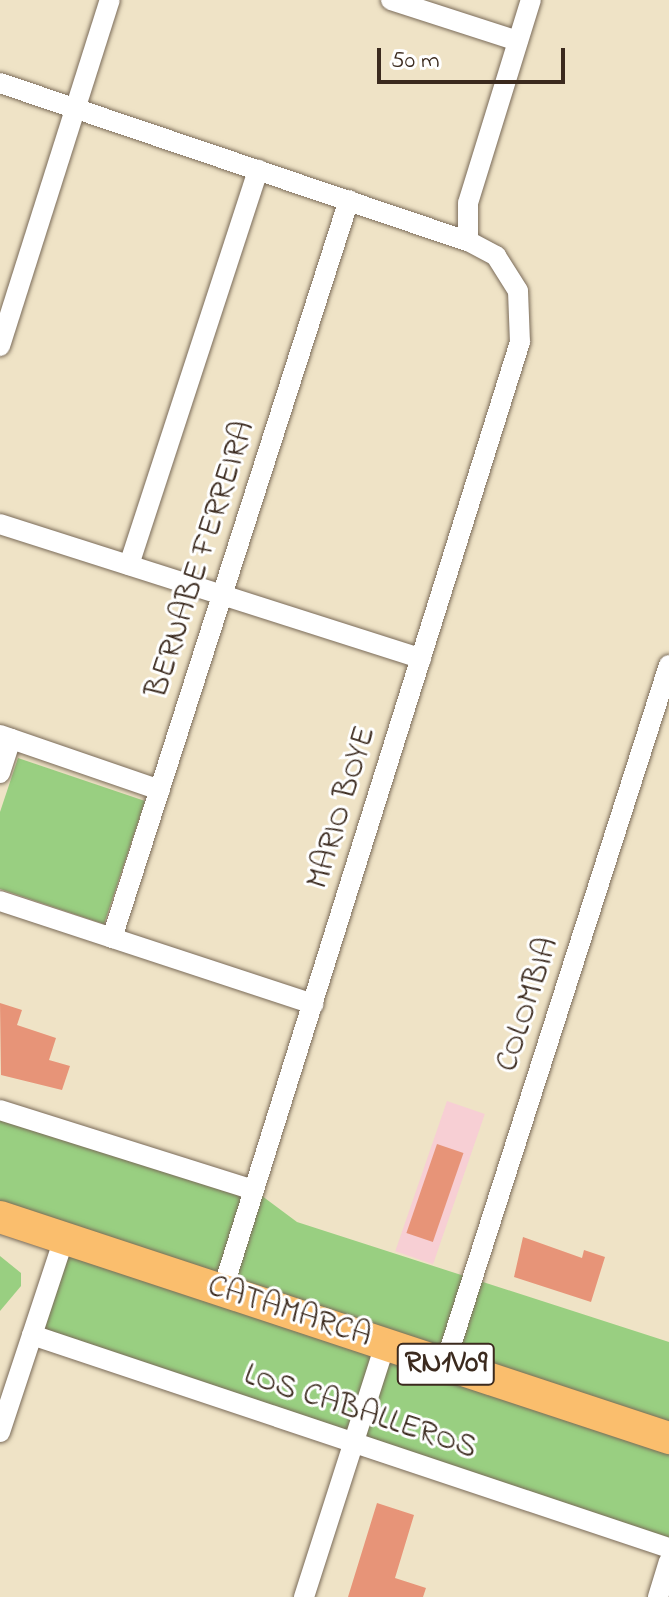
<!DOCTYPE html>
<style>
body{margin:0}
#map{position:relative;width:669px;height:1597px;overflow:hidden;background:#efe3c6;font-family:"Indie Flower",sans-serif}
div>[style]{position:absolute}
.built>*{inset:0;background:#f7cfd4;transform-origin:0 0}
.green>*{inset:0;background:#99cf81}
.building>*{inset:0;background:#e79478;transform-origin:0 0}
.roads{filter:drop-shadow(0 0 2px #7a6b59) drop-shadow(0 0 2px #7a6b59)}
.street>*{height:20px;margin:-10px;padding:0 10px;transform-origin:10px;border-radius:10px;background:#fff}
.primary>*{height:32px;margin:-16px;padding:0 16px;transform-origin:16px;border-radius:16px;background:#fabe6d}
span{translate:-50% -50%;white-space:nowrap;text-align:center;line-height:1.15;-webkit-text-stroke:6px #fff;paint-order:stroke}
.shield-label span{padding:2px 6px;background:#fff;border:2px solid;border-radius:6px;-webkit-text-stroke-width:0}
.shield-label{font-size:30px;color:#3b2a1e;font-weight:700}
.street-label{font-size:32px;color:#3b2a1e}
.scale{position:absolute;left:377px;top:48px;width:188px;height:36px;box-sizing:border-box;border:4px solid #3b2a1e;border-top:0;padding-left:10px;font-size:24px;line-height:28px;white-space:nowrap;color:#3b2a1e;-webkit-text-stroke:6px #fff;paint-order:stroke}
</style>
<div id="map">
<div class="built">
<div style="left:447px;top:1101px;width:40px;height:159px;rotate:19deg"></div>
</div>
<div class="green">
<div style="clip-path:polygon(18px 758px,145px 801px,104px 924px,0 889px,0 812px)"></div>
<div style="clip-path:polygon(0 1110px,254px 1190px,297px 1222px,669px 1342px,669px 1548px,32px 1335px,63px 1238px,0 1217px)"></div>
<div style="clip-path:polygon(0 1256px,21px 1273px,21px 1286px,0 1311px)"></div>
</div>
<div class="building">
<div style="clip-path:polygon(0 1003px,22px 1010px,17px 1025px,56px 1038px,49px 1060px,70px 1066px,62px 1090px,1px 1075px)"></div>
<div style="left:437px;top:1144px;width:28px;height:94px;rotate:19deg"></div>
<div style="clip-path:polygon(523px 1237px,582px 1258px,584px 1250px,605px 1257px,591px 1302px,514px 1277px)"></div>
<div style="clip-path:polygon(377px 1503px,414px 1515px,395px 1578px,426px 1588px,423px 1597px,348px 1597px)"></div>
</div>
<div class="roads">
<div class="street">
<div style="left:391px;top:0;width:133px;rotate:17.9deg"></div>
<div style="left:0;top:83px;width:494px;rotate:18.7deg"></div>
<div style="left:468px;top:241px;width:32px;rotate:28deg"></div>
<div style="left:496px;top:256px;width:41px;rotate:57.8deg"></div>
<div style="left:518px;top:291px;width:51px;rotate:87.8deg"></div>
<div style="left:520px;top:342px;width:996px;rotate:107.42deg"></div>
<div style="left:468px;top:241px;width:38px;rotate:-90deg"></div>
<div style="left:468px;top:203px;width:213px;rotate:-72.8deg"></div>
<div style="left:0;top:346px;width:363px;rotate:-72.4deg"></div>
<div style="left:0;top:524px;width:442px;rotate:17.7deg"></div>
<div style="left:129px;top:565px;width:416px;rotate:-71.9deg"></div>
<div style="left:0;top:735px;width:169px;rotate:19deg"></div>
<div style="left:0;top:773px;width:36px;rotate:-72deg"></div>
<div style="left:0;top:901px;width:330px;rotate:18.2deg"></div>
<div style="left:112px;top:938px;width:775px;rotate:-72.2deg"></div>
<div style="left:0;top:1110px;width:266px;rotate:17.5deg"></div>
<div style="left:32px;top:1335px;width:672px;rotate:18.49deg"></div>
<div style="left:445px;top:1364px;width:734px;rotate:-72.23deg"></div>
<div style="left:0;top:1432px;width:204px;rotate:-71.7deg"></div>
<div style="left:304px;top:1597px;width:265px;rotate:-72.2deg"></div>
<div style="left:658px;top:1597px;width:37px;rotate:-73deg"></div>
</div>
<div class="primary">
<div style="left:0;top:1217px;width:705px;rotate:18.28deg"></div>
</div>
</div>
<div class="shield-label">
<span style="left:446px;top:1364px">RN1V09</span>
</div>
<div class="street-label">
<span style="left:202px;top:560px;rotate:-72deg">BERNABE FERREIRA</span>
<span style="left:343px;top:808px;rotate:-73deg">MARIO BOYE</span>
<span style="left:529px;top:1005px;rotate:-72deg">COLOMBIA</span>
<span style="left:289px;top:1313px;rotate:18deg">CATAMARCA</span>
<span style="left:360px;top:1413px;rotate:18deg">LOS CABALLEROS</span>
</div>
<div class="scale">50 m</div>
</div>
